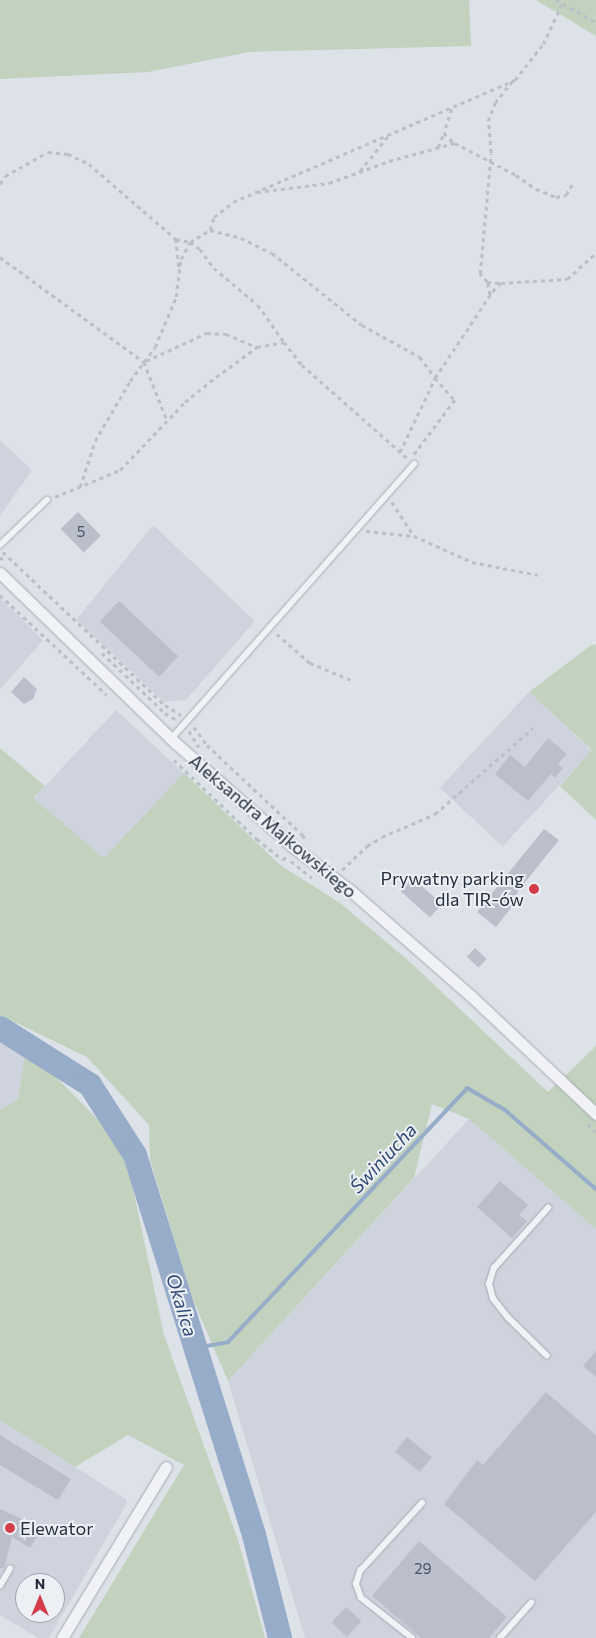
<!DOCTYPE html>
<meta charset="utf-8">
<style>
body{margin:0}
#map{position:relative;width:596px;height:1638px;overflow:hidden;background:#dde1e8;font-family:Commissioner,sans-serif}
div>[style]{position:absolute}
.built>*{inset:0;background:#cfd3dd;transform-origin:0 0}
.green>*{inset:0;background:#c2d2be}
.stream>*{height:4px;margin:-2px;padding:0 2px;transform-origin:2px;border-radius:2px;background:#96acc9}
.river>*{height:24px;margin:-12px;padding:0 12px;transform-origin:12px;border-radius:12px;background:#96acc9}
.building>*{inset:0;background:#babfcb;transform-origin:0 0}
.path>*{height:2.5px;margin-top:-1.25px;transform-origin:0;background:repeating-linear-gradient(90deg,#bbbfc6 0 4px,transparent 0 8px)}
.roads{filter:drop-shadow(0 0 1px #a6abb5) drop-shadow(0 0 1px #a6abb5)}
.lane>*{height:5.5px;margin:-2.75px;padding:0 2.75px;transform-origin:2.75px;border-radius:2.75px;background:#f0f2f6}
.street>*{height:11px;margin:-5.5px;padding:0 5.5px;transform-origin:5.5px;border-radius:5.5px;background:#f0f2f6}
.dots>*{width:14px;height:14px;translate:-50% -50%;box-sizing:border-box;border:2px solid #ecf0f5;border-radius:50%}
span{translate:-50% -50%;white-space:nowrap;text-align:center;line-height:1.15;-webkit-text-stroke:4px #ecf0f5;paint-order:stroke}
.number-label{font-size:15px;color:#4b5262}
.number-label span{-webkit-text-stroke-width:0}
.street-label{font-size:18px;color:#262d3f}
.poi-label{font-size:18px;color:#262d3f}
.right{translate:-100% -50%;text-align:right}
.left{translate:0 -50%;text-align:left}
.water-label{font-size:19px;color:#2f4974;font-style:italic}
.north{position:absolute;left:15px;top:1573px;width:50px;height:50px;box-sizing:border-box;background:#ecf0f5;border:1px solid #9da2ac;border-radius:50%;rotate:0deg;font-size:14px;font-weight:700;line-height:20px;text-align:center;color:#262d3f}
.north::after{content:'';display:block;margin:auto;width:18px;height:22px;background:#d33c49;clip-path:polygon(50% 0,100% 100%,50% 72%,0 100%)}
</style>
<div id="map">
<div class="built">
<div style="clip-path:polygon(0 440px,32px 470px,0 516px)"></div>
<div style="clip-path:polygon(153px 525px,255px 621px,186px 700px,164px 702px,76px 620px)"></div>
<div style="clip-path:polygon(0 598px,43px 640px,0 690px)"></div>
<div style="left:529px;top:692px;width:86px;height:131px;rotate:43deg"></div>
<div style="left:116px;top:710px;width:93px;height:121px;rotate:43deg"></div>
<div style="clip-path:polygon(0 1041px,25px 1055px,18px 1099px,0 1110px)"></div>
<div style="clip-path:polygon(469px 1119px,596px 1229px,596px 1638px,305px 1638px,228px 1381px)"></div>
<div style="clip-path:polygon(evenodd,0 1420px,126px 1499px,127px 1503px,49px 1638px,38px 1638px,0 1615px,0 1420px,25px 1583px,55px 1583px,55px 1613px,25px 1613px,25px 1583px)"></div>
</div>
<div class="green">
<div style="clip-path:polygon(0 0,469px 0,471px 46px,249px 52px,148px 72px,0 79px)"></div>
<div style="clip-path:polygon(536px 0,596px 0,596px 36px)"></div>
<div style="clip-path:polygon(596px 644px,596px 820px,560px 786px,592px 750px,529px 692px,590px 646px)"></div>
<div style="clip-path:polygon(0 748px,45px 786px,33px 798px,104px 858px,184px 773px,280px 865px,340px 903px,410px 962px,548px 1092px,596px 1046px,596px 1229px,469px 1119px,432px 1104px,414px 1178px,228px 1381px,192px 1297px,150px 1160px,149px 1125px,87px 1057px,0 1015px)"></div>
<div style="clip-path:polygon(25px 1055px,51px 1072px,124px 1146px,164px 1335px,238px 1540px,265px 1638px,79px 1638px,184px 1465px,128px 1435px,75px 1467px,0 1420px,0 1110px,18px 1099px)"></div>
</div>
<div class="stream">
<div style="left:195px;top:1348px;width:34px;rotate:-10deg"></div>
<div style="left:228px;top:1342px;width:349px;rotate:-46.7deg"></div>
<div style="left:467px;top:1088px;width:44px;rotate:30.1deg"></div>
<div style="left:505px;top:1110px;width:121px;rotate:41deg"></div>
</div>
<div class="river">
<div style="left:0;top:1028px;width:107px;rotate:32.3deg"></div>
<div style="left:90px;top:1085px;width:83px;rotate:57.3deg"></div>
<div style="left:135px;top:1155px;width:398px;rotate:72.6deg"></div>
<div style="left:254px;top:1535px;width:106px;rotate:75.8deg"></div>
</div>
<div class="building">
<div style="left:78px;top:512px;width:33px;height:24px;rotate:46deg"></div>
<div style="left:119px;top:601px;width:81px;height:28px;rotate:43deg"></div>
<div style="clip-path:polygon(24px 677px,37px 689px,33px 699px,24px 704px,11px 692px)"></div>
<div style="clip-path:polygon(548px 738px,567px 754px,558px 764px,563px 768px,555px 778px,551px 774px,528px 801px,495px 774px,510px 755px,525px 767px)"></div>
<div style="clip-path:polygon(544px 829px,559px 840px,518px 891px,514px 904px,496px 927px,477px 912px)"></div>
<div style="left:413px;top:878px;width:39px;height:18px;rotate:42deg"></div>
<div style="left:475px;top:948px;width:16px;height:12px;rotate:43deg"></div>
<div style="clip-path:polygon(500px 1181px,528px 1205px,519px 1215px,527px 1221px,512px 1238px,477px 1207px)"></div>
<div style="clip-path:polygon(596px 1351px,596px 1377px,583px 1366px)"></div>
<div style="clip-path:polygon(546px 1392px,596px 1435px,596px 1512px,535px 1581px,444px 1504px,477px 1460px,483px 1465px)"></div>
<div style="clip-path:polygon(0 1435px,71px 1479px,58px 1500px,0 1465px)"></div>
<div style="left:407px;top:1437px;width:32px;height:19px;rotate:39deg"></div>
<div style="clip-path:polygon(0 1509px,20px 1518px,37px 1536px,30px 1548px,12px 1537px,4px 1568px,0 1568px)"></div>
<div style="clip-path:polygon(419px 1541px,507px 1617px,489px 1638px,421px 1638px,372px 1596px)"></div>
<div style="left:346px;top:1607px;width:21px;height:21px;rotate:43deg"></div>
</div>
<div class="path">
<div style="left:556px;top:0;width:46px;rotate:28.8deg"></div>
<div style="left:452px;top:109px;width:25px;rotate:108deg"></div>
<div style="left:444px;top:133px;width:14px;rotate:45deg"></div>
<div style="left:438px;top:147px;width:15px;rotate:-67deg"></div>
<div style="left:360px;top:171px;width:45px;rotate:-51.3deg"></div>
<div style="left:0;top:184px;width:9px;rotate:-58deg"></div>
<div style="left:5px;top:176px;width:49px;rotate:-29.2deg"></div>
<div style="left:48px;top:152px;width:20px;rotate:6deg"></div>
<div style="left:68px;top:154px;width:23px;rotate:25deg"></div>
<div style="left:89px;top:164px;width:115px;rotate:40.8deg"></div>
<div style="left:176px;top:239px;width:31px;rotate:84deg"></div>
<div style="left:257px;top:192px;width:73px;rotate:-7.1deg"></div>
<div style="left:329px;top:183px;width:64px;rotate:-20.1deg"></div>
<div style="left:389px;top:161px;width:68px;rotate:-15.3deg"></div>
<div style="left:455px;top:143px;width:69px;rotate:27.7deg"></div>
<div style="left:516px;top:175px;width:24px;rotate:35deg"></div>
<div style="left:536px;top:189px;width:22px;rotate:22deg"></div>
<div style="left:556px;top:197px;width:10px;rotate:-11deg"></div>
<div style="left:566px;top:195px;width:12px;rotate:-59deg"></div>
<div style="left:210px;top:230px;width:14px;rotate:-73deg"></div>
<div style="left:214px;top:217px;width:24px;rotate:-38deg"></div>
<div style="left:233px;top:202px;width:307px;rotate:-23.4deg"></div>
<div style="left:515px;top:80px;width:46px;rotate:-52.1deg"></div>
<div style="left:543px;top:44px;width:44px;rotate:-64.6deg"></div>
<div style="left:176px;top:239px;width:14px;rotate:12deg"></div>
<div style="left:190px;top:242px;width:12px;rotate:35deg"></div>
<div style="left:200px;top:249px;width:24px;rotate:54deg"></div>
<div style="left:214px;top:268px;width:57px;rotate:40.1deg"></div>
<div style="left:258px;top:305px;width:45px;rotate:54.9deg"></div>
<div style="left:0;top:257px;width:178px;rotate:36.1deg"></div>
<div style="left:144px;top:362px;width:62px;rotate:68.4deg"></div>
<div style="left:487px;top:282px;width:11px;rotate:-131deg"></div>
<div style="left:480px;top:274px;width:121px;rotate:-84.8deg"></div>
<div style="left:491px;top:153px;width:32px;rotate:-95deg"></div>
<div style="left:488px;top:121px;width:19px;rotate:-69deg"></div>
<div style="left:495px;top:103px;width:28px;rotate:-52deg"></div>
<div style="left:501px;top:283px;width:66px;rotate:-3.5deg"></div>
<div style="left:567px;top:279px;width:39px;rotate:-42deg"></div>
<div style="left:146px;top:361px;width:67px;rotate:-24.7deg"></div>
<div style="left:207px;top:333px;width:19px;rotate:3deg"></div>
<div style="left:226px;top:334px;width:34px;rotate:23deg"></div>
<div style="left:400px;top:452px;width:82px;rotate:-64.7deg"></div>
<div style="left:435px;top:378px;width:30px;rotate:48deg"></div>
<div style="left:455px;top:400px;width:70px;rotate:126.9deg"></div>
<div style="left:80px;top:487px;width:48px;rotate:-71.9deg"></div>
<div style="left:95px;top:441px;width:69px;rotate:-59.7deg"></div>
<div style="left:130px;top:381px;width:42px;rotate:-53.7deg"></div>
<div style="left:155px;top:347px;width:54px;rotate:-67.2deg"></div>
<div style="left:176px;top:297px;width:38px;rotate:-83deg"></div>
<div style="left:181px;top:259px;width:19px;rotate:-62deg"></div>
<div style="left:190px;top:242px;width:23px;rotate:-31deg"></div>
<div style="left:210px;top:230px;width:32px;rotate:14deg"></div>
<div style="left:241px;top:238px;width:34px;rotate:26deg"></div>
<div style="left:272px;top:253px;width:115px;rotate:38.7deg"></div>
<div style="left:362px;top:325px;width:66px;rotate:28.9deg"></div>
<div style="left:420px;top:357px;width:26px;rotate:54deg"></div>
<div style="left:435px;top:378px;width:100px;rotate:-56.5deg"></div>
<div style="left:490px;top:295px;width:13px;rotate:-103deg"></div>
<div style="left:487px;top:282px;width:14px;rotate:4deg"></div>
<div style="left:501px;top:283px;width:16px;rotate:133deg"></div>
<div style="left:55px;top:497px;width:70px;rotate:-22.6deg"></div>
<div style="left:120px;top:470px;width:94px;rotate:-46.3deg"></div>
<div style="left:185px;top:402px;width:40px;rotate:-39deg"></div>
<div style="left:216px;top:377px;width:51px;rotate:-36.2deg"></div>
<div style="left:257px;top:347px;width:27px;rotate:-10deg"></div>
<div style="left:284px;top:342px;width:29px;rotate:52deg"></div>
<div style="left:302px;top:365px;width:140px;rotate:41.5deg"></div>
<div style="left:392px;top:502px;width:40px;rotate:57.1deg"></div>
<div style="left:366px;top:531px;width:48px;rotate:5.9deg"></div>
<div style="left:414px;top:536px;width:64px;rotate:24.1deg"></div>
<div style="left:472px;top:562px;width:67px;rotate:11.1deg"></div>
<div style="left:3px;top:552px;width:223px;rotate:43.4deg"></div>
<div style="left:165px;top:705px;width:19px;rotate:32deg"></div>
<div style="left:0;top:557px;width:7px;rotate:45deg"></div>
<div style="left:0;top:595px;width:146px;rotate:43.1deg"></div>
<div style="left:277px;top:634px;width:44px;rotate:41.3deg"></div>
<div style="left:310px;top:663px;width:44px;rotate:22.5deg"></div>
<div style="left:102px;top:653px;width:87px;rotate:43.6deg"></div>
<div style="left:165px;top:713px;width:14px;rotate:30deg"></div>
<div style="left:194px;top:727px;width:22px;rotate:54deg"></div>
<div style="left:207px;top:745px;width:132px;rotate:43.2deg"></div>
<div style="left:303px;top:835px;width:5px;rotate:68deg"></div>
<div style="left:189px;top:731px;width:19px;rotate:58deg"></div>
<div style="left:174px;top:760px;width:115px;rotate:43.6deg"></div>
<div style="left:257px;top:839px;width:33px;rotate:39deg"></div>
<div style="left:283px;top:860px;width:6px;rotate:-51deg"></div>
<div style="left:291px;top:861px;width:27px;rotate:39deg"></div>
<div style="left:342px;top:870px;width:35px;rotate:-44deg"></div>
<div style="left:367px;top:846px;width:17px;rotate:-31deg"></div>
<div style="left:382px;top:837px;width:58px;rotate:-23.5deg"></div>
<div style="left:435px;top:814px;width:130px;rotate:-41.3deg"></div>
<div style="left:588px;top:1124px;width:11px;rotate:45deg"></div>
</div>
<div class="roads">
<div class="lane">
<div style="left:0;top:545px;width:65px;rotate:-43.8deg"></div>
<div style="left:171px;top:739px;width:367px;rotate:-48.5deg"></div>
<div style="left:547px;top:1356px;width:54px;rotate:-135.7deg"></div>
<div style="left:508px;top:1318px;width:24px;rotate:-128deg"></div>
<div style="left:493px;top:1299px;width:16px;rotate:-105deg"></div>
<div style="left:489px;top:1284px;width:17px;rotate:-73deg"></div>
<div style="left:494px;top:1268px;width:81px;rotate:-48deg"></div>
<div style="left:0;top:1586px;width:20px;rotate:-60deg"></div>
<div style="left:412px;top:1638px;width:65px;rotate:-141.9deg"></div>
<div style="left:361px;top:1598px;width:15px;rotate:-110deg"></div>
<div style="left:356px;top:1584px;width:14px;rotate:-73deg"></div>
<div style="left:360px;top:1571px;width:92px;rotate:-47.6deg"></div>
<div style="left:500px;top:1638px;width:47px;rotate:-48.5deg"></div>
</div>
<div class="street">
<div style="left:0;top:573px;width:238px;rotate:44.1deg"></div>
<div style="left:171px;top:739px;width:163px;rotate:41.5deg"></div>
<div style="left:293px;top:847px;width:73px;rotate:37.2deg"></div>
<div style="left:351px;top:891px;width:159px;rotate:41.2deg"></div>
<div style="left:471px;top:996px;width:172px;rotate:43.3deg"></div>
<div style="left:62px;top:1638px;width:200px;rotate:-58.7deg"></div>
</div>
</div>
<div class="dots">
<div style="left:534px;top:889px;background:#d33c49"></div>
<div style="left:10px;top:1528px;background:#d33c49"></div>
</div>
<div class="number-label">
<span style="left:81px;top:532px">5</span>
<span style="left:423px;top:1569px">29</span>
</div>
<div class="street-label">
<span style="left:273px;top:826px;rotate:40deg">Aleksandra Majkowskiego</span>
</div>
<div class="poi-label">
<span class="right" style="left:524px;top:889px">Prywatny parking<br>dla TIR-ów</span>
<span class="left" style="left:20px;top:1528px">Elewator</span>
</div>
<div class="water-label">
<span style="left:383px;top:1158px;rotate:-47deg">Świniucha</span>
<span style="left:182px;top:1305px;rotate:73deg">Okalica</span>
</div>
<div class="north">N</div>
</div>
